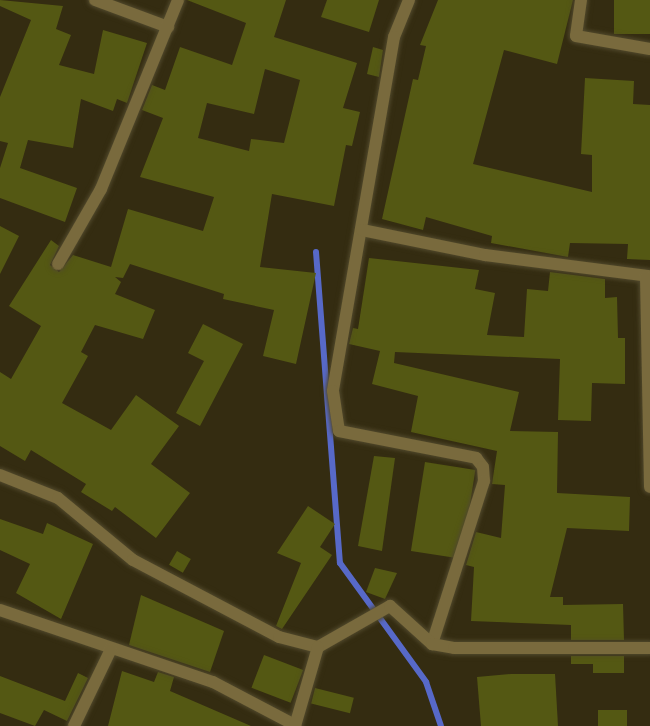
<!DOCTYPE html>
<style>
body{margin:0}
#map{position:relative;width:650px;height:726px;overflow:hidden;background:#342c11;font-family:"Titillium Web",sans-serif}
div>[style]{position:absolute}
.stream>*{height:6px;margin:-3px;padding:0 3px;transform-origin:3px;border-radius:3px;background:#5769c8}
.building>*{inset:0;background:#545813;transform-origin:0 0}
.roads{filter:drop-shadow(0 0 2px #51492c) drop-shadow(0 0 2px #51492c)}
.street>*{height:12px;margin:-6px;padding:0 6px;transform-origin:6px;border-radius:6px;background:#796a3d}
span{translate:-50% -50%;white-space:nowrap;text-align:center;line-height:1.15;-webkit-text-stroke:5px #342c11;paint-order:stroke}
</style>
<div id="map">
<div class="stream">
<div style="left:316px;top:252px;width:312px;rotate:85.6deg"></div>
<div style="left:340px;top:563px;width:147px;rotate:54.1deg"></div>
<div style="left:426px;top:682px;width:46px;rotate:71.2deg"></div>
</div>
<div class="building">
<div style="clip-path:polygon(0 0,63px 6px,56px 29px,71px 35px,59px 65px,94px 74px,103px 30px,147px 43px,127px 103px,117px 99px,113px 111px,81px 99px,73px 148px,28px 140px,20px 168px,77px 188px,65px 222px,0 198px,0 168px,8px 143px,0 141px,0 97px,31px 20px,0 6px)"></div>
<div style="clip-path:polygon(evenodd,187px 0,286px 0,274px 37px,357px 63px,343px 108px,360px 112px,352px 146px,346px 145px,334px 206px,272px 194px,260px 267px,316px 273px,296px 364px,263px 356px,274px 310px,223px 299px,224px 294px,130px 264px,123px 278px,115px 277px,121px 282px,115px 294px,155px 310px,143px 339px,95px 325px,81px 352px,88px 356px,62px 403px,111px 430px,136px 395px,179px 426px,151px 464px,190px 493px,156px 538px,115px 507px,112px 511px,81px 492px,86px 484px,31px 450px,25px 461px,0 446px,0 372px,11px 379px,41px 326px,9px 306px,51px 240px,59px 246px,50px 265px,59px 272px,73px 255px,111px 267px,128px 209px,203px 231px,214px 197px,140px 177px,163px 118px,142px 110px,152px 85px,165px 90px,180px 47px,232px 65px,246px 23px,187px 0,265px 69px,300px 80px,284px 143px,251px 139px,249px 151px,198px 138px,207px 103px,254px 114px,265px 69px)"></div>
<div style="clip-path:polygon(327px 0,379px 0,369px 32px,321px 17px)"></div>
<div style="clip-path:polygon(438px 0,573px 0,557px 64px,504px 50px,473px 164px,592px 192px,592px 155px,581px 154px,585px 78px,634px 81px,633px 104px,650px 105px,650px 260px,627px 259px,628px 244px,570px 243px,568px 257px,491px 243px,492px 236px,426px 217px,423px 230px,382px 219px,413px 79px,418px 80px,426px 46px,420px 45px)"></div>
<div style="left:614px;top:0;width:36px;height:34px"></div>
<div style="clip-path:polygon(373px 47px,383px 50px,379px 77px,367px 74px)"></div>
<div style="clip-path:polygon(0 226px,19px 236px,0 274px)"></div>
<div style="clip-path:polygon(369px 258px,479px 270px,475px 289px,495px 293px,487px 335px,524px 337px,527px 289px,548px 291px,550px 272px,605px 279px,605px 298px,617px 297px,618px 338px,625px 338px,625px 384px,592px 383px,591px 421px,558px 420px,560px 359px,395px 352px,394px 363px,519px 392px,510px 431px,558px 432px,557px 493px,630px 497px,629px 531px,567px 528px,550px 597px,563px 597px,563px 605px,623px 604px,624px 640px,571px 640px,571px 625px,471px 621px,474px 567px,466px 565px,476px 532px,501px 538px,505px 485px,492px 484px,497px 451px,411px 432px,418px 396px,372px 384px,380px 351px,349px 344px,353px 328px,358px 329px)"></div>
<div style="clip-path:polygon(203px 324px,243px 344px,200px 426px,176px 413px,204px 361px,188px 353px)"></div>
<div style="clip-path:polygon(374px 456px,395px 458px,382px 551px,358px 546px)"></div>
<div style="left:425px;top:462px;width:51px;height:90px;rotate:9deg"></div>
<div style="clip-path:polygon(308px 506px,335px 524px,320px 547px,332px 555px,282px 629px,276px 626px,301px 563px,277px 553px)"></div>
<div style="clip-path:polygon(0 519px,43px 534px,47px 523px,93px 544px,61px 619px,16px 593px,30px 564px,0 550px)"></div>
<div style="left:177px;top:551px;width:16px;height:16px;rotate:30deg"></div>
<div style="clip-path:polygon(375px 568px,397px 573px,385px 599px,366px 592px)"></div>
<div style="clip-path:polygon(141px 595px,224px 631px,210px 672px,129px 645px)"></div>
<div style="left:264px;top:655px;width:42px;height:35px;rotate:21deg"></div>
<div style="clip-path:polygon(571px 656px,624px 656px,624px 673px,593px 673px,593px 664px,571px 664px)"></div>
<div style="clip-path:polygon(122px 671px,154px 682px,158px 672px,174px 677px,170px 691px,251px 726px,108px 726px)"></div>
<div style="clip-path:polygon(78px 673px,88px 678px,67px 721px,44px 710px,35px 726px,0 713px,0 676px,65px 701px)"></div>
<div style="clip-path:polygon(511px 674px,555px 674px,558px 726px,481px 726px,477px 677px)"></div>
<div style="left:315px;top:688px;width:40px;height:16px;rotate:14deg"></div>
<div style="left:598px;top:710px;width:29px;height:16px"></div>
</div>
<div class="roads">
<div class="street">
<div style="left:95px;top:0;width:78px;rotate:20.3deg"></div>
<div style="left:409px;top:0;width:40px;rotate:112deg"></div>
<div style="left:394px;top:37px;width:359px;rotate:99.8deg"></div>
<div style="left:333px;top:391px;width:40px;rotate:81.5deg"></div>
<div style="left:339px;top:431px;width:140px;rotate:11.1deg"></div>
<div style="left:476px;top:458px;width:11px;rotate:52deg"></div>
<div style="left:483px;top:467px;width:14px;rotate:86deg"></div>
<div style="left:484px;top:481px;width:171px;rotate:107.7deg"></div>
<div style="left:581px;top:0;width:36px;rotate:98deg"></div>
<div style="left:576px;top:36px;width:75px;rotate:10deg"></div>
<div style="left:362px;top:230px;width:126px;rotate:11.5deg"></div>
<div style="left:485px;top:255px;width:166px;rotate:7.3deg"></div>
<div style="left:58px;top:264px;width:86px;rotate:-60.2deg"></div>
<div style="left:101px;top:189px;width:204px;rotate:-67.8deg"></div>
<div style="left:646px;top:277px;width:210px;rotate:88.9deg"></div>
<div style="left:0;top:475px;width:62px;rotate:21.6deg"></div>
<div style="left:58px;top:498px;width:97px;rotate:39.6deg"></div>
<div style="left:133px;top:560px;width:165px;rotate:27.8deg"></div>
<div style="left:279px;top:637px;width:40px;rotate:14.4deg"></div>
<div style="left:318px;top:647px;width:83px;rotate:-29.7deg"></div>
<div style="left:390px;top:606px;width:57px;rotate:42.1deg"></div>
<div style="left:432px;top:644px;width:22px;rotate:10deg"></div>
<div style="left:454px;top:648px;width:196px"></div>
<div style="left:0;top:610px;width:225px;rotate:18.7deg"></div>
<div style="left:213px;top:682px;width:93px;rotate:27.7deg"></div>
<div style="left:74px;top:726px;width:85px;rotate:-64.3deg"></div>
<div style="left:295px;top:726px;width:82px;rotate:-73.8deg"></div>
</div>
</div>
</div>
